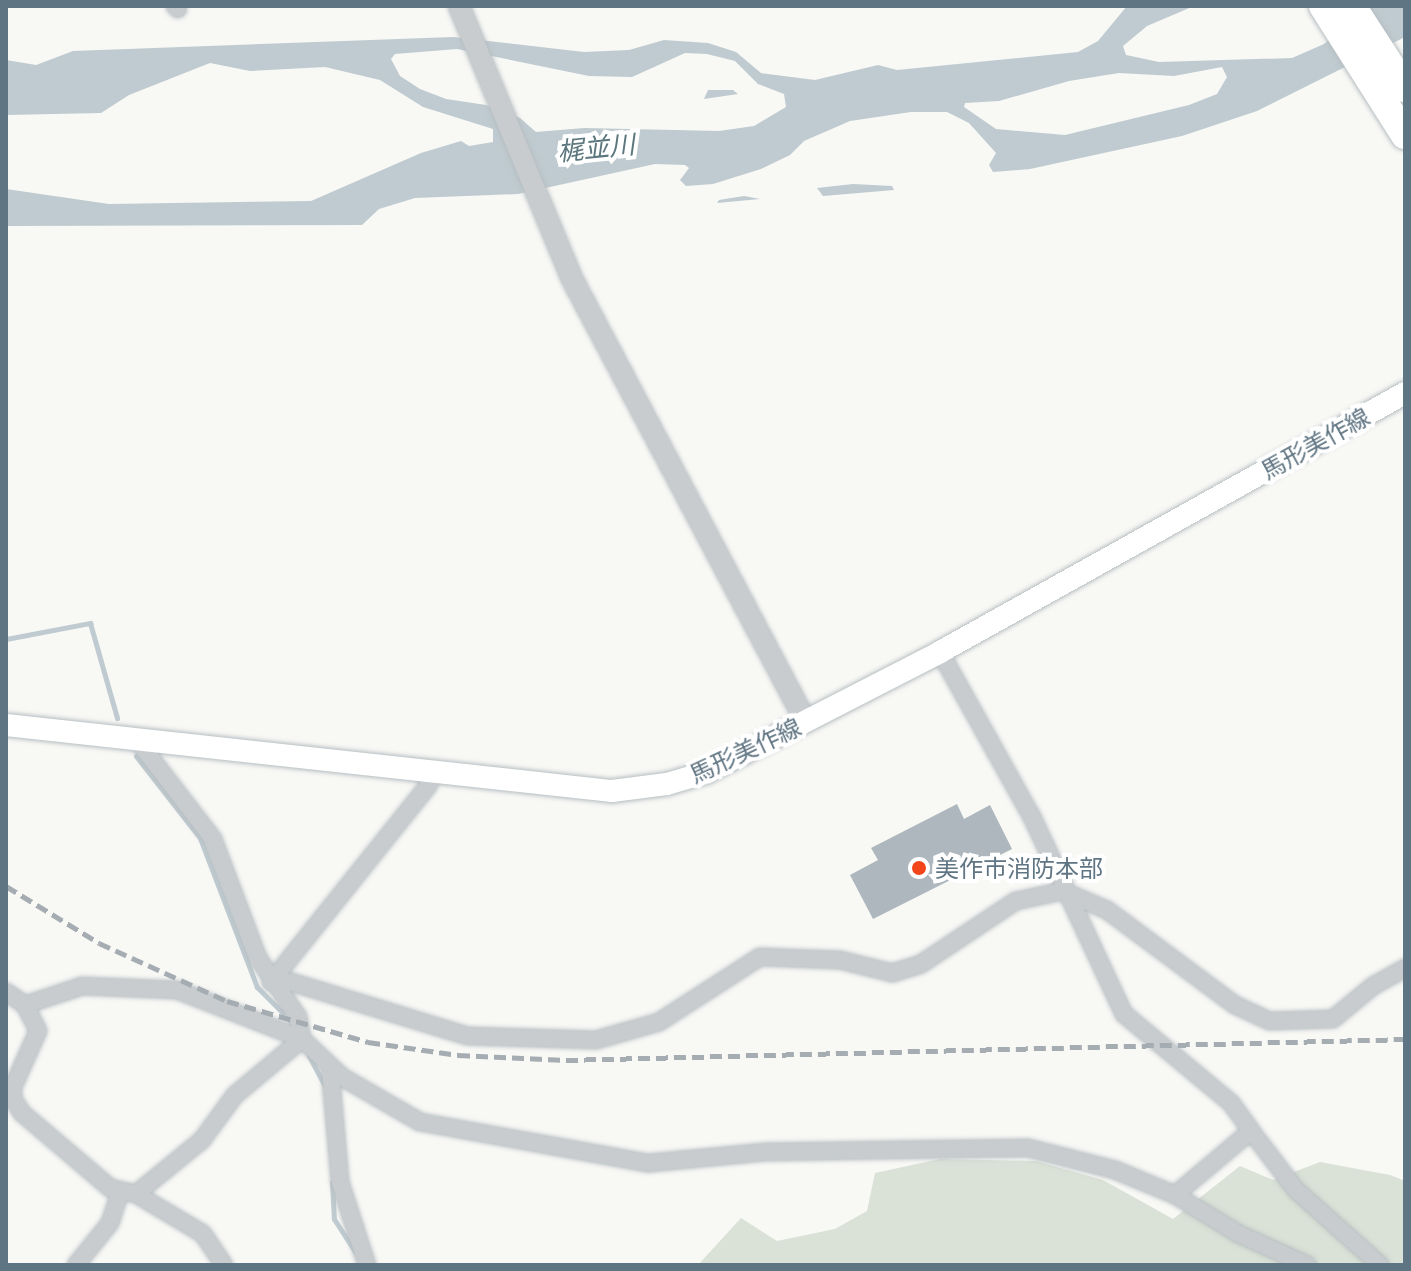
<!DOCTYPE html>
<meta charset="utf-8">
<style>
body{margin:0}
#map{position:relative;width:1411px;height:1271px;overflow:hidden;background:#f8f8f5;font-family:"Golos Text","Noto Sans JP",sans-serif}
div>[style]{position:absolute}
.green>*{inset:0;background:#dae1d6}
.water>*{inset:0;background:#bfcbd0}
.stream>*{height:5px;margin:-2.5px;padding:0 2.5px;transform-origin:2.5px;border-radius:2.5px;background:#bfcbd0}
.building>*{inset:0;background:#aeb7bd}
.roads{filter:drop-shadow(0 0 2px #b7bec2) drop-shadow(0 0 2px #b7bec2)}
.minor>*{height:16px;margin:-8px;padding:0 8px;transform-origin:8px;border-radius:8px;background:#c8cccf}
.tertiary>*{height:20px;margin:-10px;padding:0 10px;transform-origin:10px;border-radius:10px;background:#c8cccf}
.secondary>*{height:22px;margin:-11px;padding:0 11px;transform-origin:11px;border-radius:11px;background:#fff}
.motorway>*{height:28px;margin:-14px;padding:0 14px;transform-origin:14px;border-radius:14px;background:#fff}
.rail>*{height:5px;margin-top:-2.5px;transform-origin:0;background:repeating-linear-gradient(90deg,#a5adb3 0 12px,transparent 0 18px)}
.dots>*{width:22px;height:22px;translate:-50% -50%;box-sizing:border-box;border:4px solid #fff;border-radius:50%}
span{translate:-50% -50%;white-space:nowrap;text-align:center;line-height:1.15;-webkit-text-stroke:8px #fff;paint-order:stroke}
.street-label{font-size:24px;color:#607583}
.poi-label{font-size:24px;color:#607583}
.left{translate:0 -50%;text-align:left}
.water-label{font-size:26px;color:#5b767d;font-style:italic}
.frame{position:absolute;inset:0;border:8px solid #607583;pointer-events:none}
</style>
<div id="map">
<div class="green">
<div style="clip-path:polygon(940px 1159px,1036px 1161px,1103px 1180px,1173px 1219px,1240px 1166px,1273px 1180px,1320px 1162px,1390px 1175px,1405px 1181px,1405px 1265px,698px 1265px,741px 1218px,777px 1241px,835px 1229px,867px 1211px,875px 1173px)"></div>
</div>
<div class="water">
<div style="clip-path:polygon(evenodd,1127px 6px,1194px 6px,1147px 26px,1123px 46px,1126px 55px,1159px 62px,1292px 58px,1324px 44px,1367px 6px,1405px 6px,1405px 37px,1257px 111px,1182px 136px,1030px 169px,993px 172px,989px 165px,996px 153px,969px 123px,947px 112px,911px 112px,850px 121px,804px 141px,790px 155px,761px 169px,713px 184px,686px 186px,680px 180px,689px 168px,685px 165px,655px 164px,518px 194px,415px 198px,379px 209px,362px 225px,6px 226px,6px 189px,109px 204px,311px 201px,421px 153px,461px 141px,469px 146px,493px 142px,493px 129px,423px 107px,380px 80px,325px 67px,250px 71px,210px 63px,129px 95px,101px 113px,6px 115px,6px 60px,36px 65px,73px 51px,453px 37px,584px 52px,629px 50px,664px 40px,708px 43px,736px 52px,761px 73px,815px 80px,878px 65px,897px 70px,1078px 52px,1098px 41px,1127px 6px,457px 49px,589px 76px,632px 77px,685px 53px,707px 54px,735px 61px,758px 84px,784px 94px,786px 107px,754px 126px,719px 131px,584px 128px,536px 132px,520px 118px,486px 105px,446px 99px,420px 89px,400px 76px,391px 59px,395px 54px,457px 49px,1127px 6px,1222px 67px,1227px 77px,1217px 94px,1189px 105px,1065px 135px,996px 129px,964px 107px,965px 103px,999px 101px,1069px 81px,1119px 73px,1174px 76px,1222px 67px)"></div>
<div style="clip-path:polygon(708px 90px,733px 90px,738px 94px,704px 99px)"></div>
<div style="clip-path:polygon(853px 184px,892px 186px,894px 190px,823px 196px,817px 188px)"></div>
<div style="clip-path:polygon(744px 196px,760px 199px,717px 203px,719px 200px)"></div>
</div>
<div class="stream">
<div style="left:6px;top:639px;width:86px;rotate:-10.8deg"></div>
<div style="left:90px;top:623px;width:99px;rotate:74.1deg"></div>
<div style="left:136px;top:756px;width:104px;rotate:52deg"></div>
<div style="left:200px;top:838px;width:160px;rotate:69.1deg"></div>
<div style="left:257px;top:987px;width:37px;rotate:45deg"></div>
<div style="left:309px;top:1056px;width:32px;rotate:62deg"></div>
<div style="left:332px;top:1182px;width:37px;rotate:87deg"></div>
<div style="left:334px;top:1219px;width:40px;rotate:57.1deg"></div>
</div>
<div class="building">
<div style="clip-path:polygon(957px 804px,964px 819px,990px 805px,1012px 849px,873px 919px,850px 875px,878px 860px,871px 848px)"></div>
</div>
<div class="roads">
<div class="minor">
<div style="left:175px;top:6px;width:4px;rotate:45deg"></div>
<div style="left:940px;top:652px;width:189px;rotate:60.9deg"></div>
<div style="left:1032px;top:817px;width:217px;rotate:65deg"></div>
<div style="left:1124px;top:1014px;width:139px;rotate:39.8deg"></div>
<div style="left:1231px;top:1103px;width:34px;rotate:54deg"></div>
<div style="left:136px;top:739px;width:126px;rotate:52.4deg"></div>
<div style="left:213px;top:839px;width:127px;rotate:69.3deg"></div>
<div style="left:258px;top:958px;width:71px;rotate:55.9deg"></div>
<div style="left:298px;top:1017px;width:22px;rotate:80deg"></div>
<div style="left:302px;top:1039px;width:87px;rotate:140.1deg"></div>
<div style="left:235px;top:1095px;width:56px;rotate:126.3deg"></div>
<div style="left:202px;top:1140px;width:85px;rotate:140.7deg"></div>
<div style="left:271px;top:982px;width:20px"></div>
<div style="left:291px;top:982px;width:185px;rotate:17deg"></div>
<div style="left:468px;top:1036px;width:128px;rotate:1.8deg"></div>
<div style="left:596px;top:1040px;width:66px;rotate:-15.9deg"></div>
<div style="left:659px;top:1022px;width:120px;rotate:-32.8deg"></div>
<div style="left:760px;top:957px;width:80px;rotate:2.1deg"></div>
<div style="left:840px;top:960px;width:54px;rotate:14deg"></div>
<div style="left:892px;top:973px;width:30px;rotate:-17deg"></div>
<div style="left:921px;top:964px;width:114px;rotate:-33.6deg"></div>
<div style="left:1016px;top:901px;width:48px;rotate:-12deg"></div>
<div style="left:1063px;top:891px;width:48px;rotate:23.4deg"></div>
<div style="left:1107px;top:910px;width:159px;rotate:36.6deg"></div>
<div style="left:1235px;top:1005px;width:38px;rotate:25deg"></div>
<div style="left:1270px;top:1021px;width:63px;rotate:-1.8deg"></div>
<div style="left:1333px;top:1019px;width:52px;rotate:-39.5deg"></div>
<div style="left:1373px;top:986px;width:37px;rotate:-29deg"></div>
<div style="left:271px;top:982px;width:251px;rotate:-51.3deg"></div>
<div style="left:428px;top:786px;width:16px;rotate:-68deg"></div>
<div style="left:6px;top:992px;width:23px;rotate:34deg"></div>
<div style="left:25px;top:1005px;width:60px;rotate:-18.4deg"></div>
<div style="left:82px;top:986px;width:95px;rotate:2.4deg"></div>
<div style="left:177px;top:990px;width:134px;rotate:21.4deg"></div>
<div style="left:302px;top:1039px;width:55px;rotate:43.5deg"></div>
<div style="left:342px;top:1077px;width:90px;rotate:30deg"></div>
<div style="left:420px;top:1122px;width:233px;rotate:10.2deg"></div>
<div style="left:649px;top:1163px;width:118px;rotate:-5.4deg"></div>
<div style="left:766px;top:1152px;width:262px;rotate:-0.9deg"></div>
<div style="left:1028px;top:1148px;width:90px;rotate:14.2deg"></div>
<div style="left:1115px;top:1170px;width:65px;rotate:22.6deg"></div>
<div style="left:1175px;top:1195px;width:99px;rotate:-40.1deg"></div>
<div style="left:1251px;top:1131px;width:74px;rotate:52.7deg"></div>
<div style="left:1296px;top:1190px;width:113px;rotate:41.8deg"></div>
<div style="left:25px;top:1005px;width:29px;rotate:63deg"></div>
<div style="left:38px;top:1031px;width:61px;rotate:114.1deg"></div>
<div style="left:13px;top:1087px;width:12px;rotate:90deg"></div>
<div style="left:13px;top:1099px;width:17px;rotate:57deg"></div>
<div style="left:22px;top:1113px;width:116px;rotate:40.4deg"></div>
<div style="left:110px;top:1188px;width:27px;rotate:13deg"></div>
<div style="left:136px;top:1194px;width:78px;rotate:30.8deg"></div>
<div style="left:203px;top:1234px;width:37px;rotate:56deg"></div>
<div style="left:330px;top:1067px;width:115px;rotate:85deg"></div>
<div style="left:340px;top:1182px;width:87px;rotate:72deg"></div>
<div style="left:1175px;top:1195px;width:75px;rotate:31.4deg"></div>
<div style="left:1239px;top:1234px;width:75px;rotate:24.5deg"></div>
<div style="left:76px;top:1265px;width:54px;rotate:-51deg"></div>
<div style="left:110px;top:1223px;width:33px;rotate:-72deg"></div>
</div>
<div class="tertiary">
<div style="left:459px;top:6px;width:293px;rotate:67.5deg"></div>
<div style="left:571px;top:277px;width:503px;rotate:62.16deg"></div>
</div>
<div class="secondary">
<div style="left:6px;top:725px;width:610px;rotate:6.22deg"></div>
<div style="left:612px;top:791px;width:55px;rotate:-7.3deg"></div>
<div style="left:667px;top:784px;width:42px;rotate:-16.7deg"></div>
<div style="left:707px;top:772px;width:262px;rotate:-27.2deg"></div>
<div style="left:940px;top:652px;width:532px;rotate:-29.12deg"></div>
</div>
<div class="motorway">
<div style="left:1323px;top:6px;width:153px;rotate:57.6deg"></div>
<div style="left:1352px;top:6px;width:98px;rotate:57.1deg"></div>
</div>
</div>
<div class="rail">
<div style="left:6px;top:886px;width:109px;rotate:31.5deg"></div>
<div style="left:99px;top:943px;width:141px;rotate:24.4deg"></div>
<div style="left:227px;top:1001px;width:147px;rotate:16.2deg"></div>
<div style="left:368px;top:1042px;width:91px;rotate:8.2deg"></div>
<div style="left:458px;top:1055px;width:108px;rotate:2.7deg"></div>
<div style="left:566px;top:1060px;width:839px;rotate:-1.43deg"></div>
</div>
<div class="dots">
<div style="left:919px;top:868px;background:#f3451a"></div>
</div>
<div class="street-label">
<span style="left:1315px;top:443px;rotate:-29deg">馬形美作線</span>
<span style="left:745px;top:750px;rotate:-25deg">馬形美作線</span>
</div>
<div class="poi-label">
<span class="left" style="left:935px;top:868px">美作市消防本部</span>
</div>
<div class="water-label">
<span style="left:596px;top:148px;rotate:-6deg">梶並川</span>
</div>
<div class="frame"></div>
</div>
